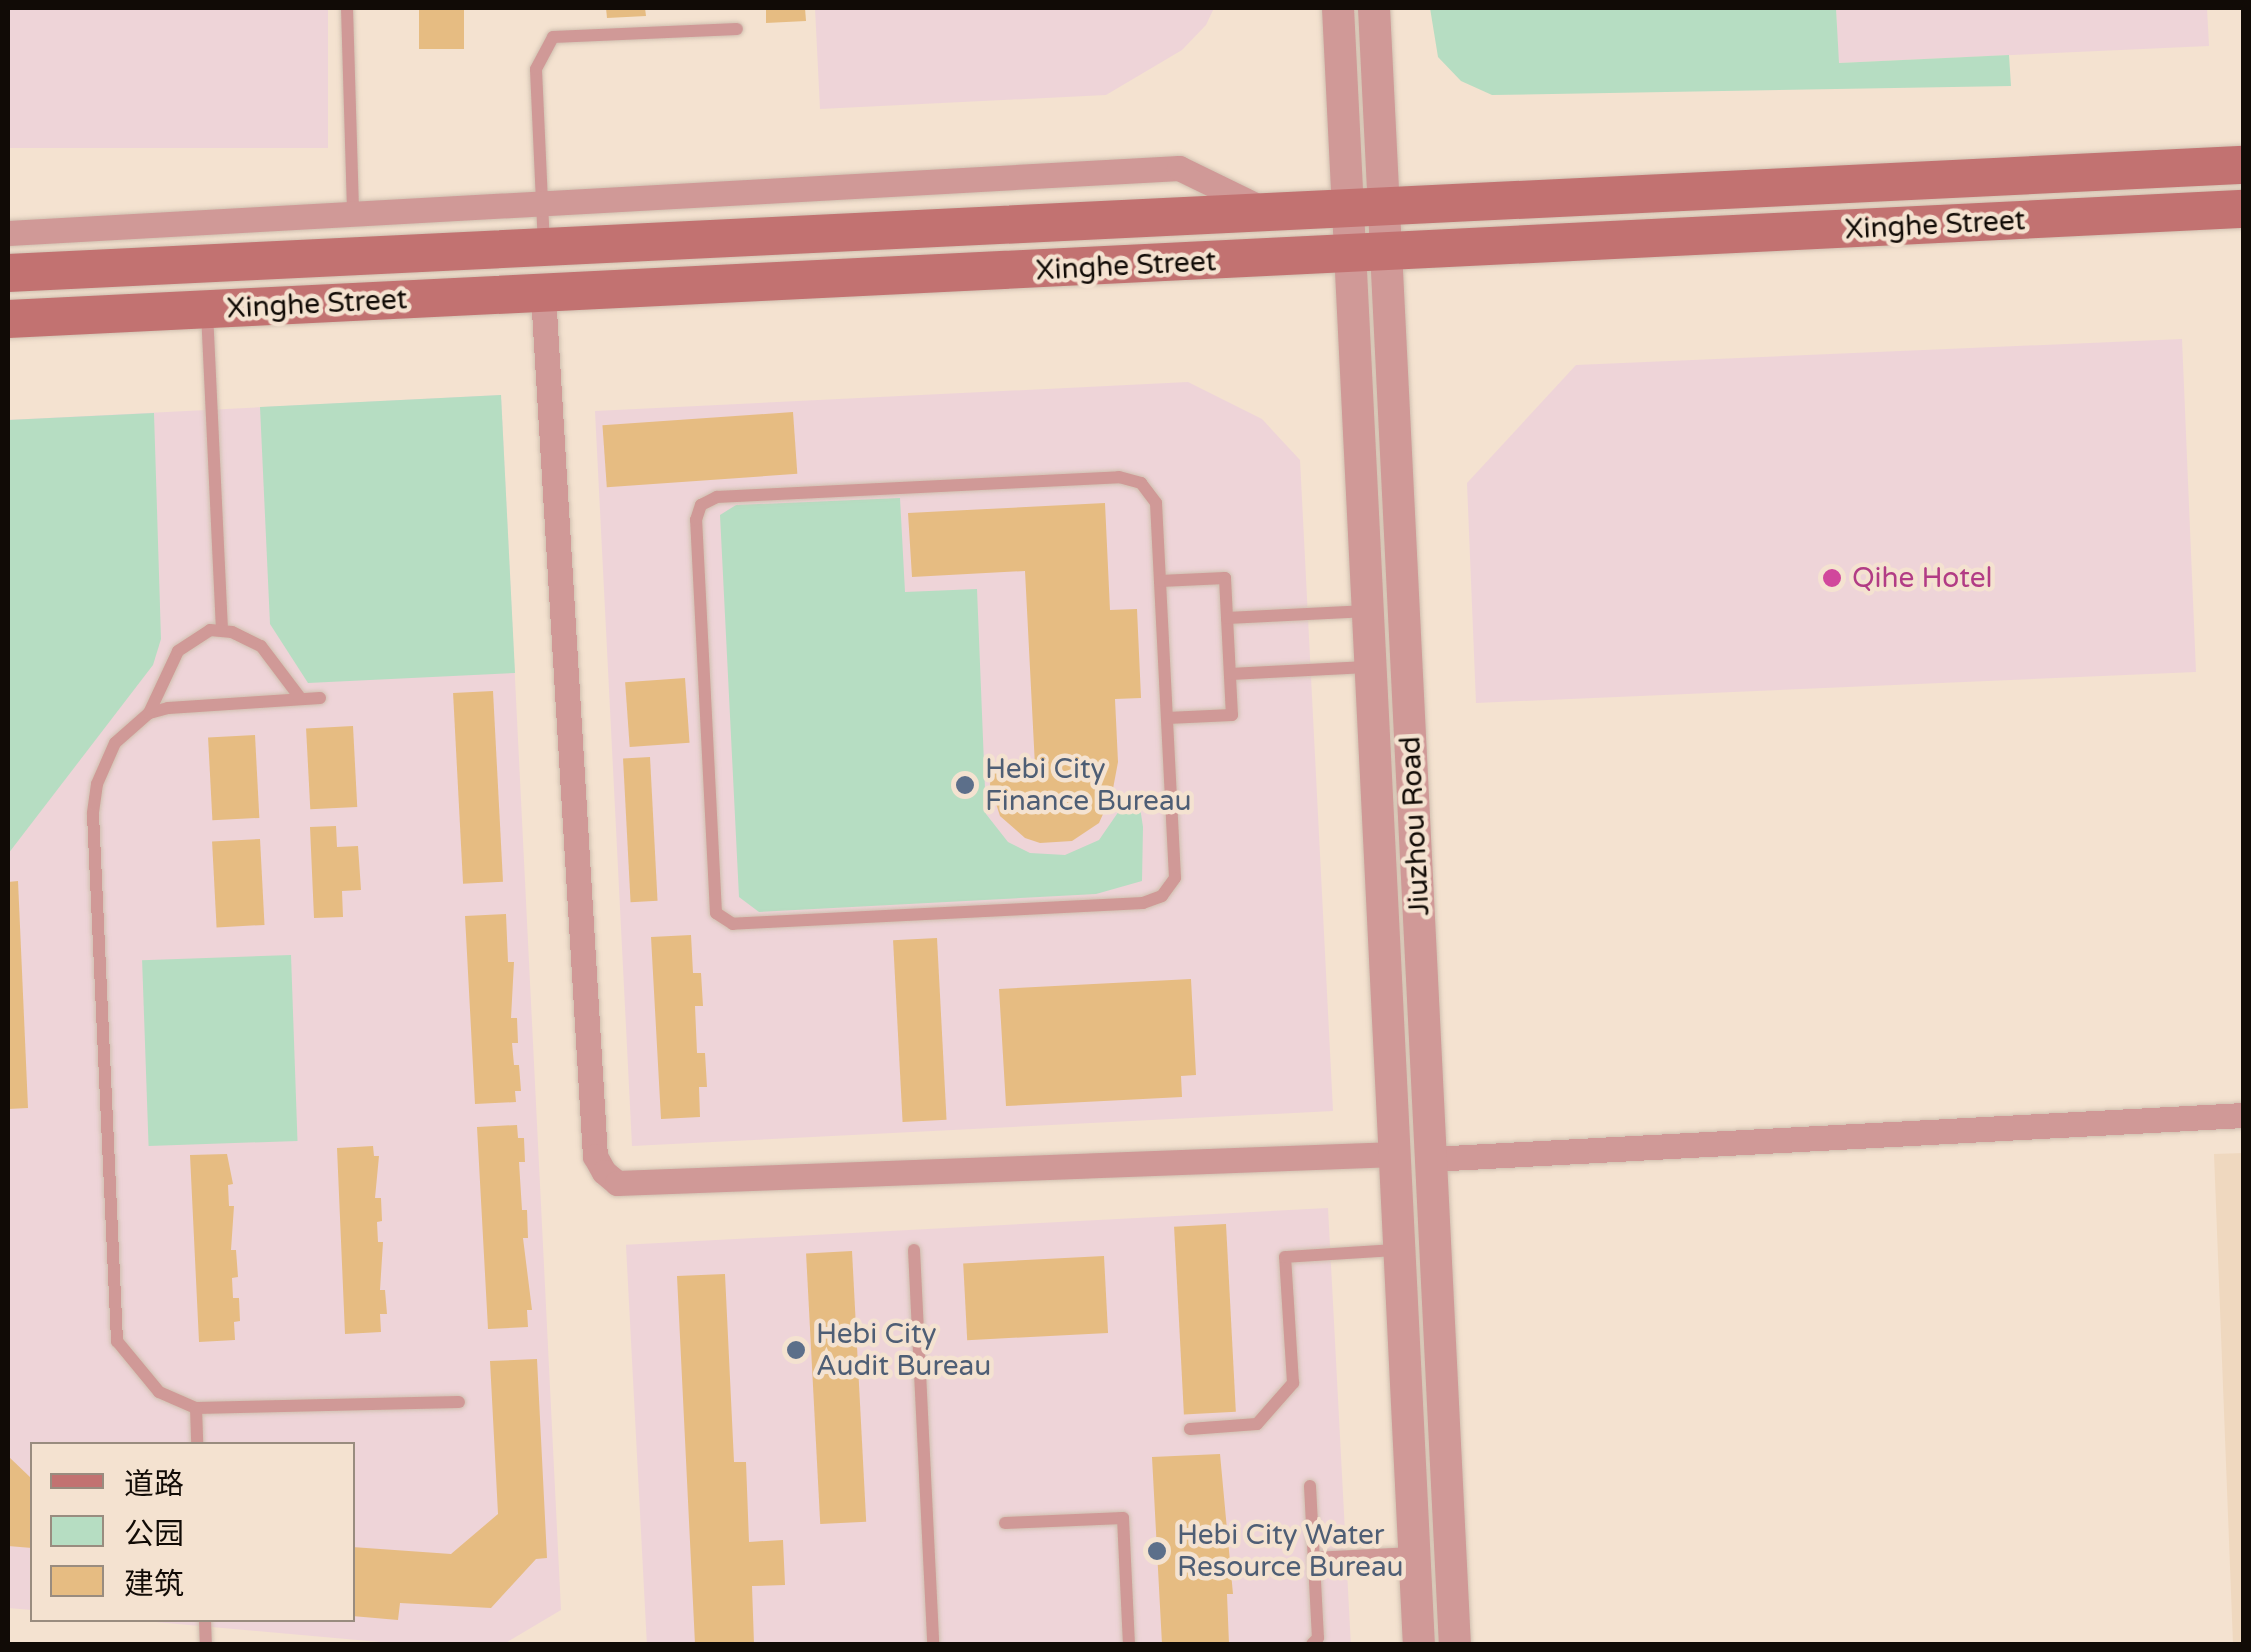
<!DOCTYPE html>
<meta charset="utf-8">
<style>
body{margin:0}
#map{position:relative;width:2251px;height:1652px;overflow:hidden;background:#f4e2d0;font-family:"Varela Round","Noto Sans SC",sans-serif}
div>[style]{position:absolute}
.commercial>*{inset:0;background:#eed4d8;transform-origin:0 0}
.built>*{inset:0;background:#efd8bf}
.green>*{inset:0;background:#b6ddc2;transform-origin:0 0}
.building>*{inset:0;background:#e6bc82;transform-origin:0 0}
.roads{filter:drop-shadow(0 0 2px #d0c0b0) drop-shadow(0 0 2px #d0c0b0)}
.service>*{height:12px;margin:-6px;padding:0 6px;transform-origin:6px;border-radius:6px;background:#d09997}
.minor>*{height:25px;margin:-12.5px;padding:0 12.5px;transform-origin:12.5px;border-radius:12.5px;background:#d09997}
.tertiary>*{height:32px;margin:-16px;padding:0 16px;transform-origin:16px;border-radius:16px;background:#d09997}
.secondary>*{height:38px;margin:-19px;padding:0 19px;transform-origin:19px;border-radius:19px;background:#c27271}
.dots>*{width:28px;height:28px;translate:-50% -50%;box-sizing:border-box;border:5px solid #f4e2d0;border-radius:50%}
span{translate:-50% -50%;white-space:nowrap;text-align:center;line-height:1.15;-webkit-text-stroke:9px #f4e2d0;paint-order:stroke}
.street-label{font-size:28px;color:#110b06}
.hotel-label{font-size:28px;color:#b23c85}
.left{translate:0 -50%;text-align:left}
.service-label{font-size:28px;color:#4e5e75}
.frame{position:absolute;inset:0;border:10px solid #110b06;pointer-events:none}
.legend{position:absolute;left:30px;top:1442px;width:325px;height:180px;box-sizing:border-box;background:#f4e2d0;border:2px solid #998c7f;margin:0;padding:12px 18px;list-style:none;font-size:30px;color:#110b06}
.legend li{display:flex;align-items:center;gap:20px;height:50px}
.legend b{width:50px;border:2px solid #998c7f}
</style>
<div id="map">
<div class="commercial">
<div style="left:8px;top:8px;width:320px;height:140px"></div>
<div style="clip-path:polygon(815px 8px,1214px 8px,1206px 25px,1182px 50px,1106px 95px,820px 109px)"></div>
<div style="clip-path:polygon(1836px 8px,2207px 8px,2209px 46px,1838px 63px)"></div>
<div style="clip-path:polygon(2182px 339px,2196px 672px,1476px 703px,1467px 483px,1576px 365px)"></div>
<div style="clip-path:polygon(1188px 382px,1262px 419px,1300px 460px,1333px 1111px,632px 1146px,595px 411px)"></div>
<div style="clip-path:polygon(501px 395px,561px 1610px,504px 1644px,402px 1644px,133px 1620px,352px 1620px,352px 1444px,32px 1444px,32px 1610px,8px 1608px,8px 420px)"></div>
<div style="left:1328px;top:1208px;width:437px;height:703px;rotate:87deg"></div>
</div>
<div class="built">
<div style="clip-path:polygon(2243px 1153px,2244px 1644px,2233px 1644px,2214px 1154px)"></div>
</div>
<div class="green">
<div style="clip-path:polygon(1430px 8px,1836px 8px,1839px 63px,2009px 55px,2011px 86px,1492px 95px,1461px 81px,1438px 57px)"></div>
<div style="clip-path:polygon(501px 395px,515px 673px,308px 683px,270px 624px,260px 407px)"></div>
<div style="clip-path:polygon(154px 413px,161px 639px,153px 665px,8px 854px,8px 420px)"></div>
<div style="clip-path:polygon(900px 498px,905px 592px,977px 589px,986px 814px,1008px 842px,1030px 853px,1065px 855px,1099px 840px,1130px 795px,1139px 801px,1143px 827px,1142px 881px,1096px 894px,759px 912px,739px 897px,720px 515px,736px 505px)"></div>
<div style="left:291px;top:955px;width:186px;height:149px;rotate:88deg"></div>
</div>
<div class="building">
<div style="left:419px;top:8px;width:45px;height:41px"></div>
<div style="clip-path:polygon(606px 8px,645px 8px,646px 16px,607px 18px)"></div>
<div style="clip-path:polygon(766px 8px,805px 8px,806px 21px,766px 23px)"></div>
<div style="left:793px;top:412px;width:62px;height:191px;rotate:86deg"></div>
<div style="clip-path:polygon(1105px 503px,1110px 610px,1137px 609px,1141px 698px,1115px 699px,1118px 762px,1112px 794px,1099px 823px,1072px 841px,1040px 843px,1025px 838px,1000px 816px,990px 785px,991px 768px,1035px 766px,1025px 571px,912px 577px,908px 513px)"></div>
<div style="left:685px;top:678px;width:65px;height:60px;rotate:86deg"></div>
<div style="left:493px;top:691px;width:191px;height:40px;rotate:87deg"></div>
<div style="left:353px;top:726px;width:81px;height:47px;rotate:87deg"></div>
<div style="left:255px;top:735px;width:83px;height:47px;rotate:87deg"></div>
<div style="left:650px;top:757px;width:144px;height:27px;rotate:87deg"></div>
<div style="clip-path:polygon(336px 826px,337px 847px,358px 846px,361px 890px,342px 891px,343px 917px,314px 918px,310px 827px)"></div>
<div style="left:260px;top:839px;width:86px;height:48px;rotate:87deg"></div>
<div style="clip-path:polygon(18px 881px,28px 1108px,8px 1109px,8px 882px)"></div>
<div style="clip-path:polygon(506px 914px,508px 962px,514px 962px,511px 1018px,517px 1018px,518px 1043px,512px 1043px,514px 1065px,519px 1065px,521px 1091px,515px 1091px,516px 1102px,475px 1104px,465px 916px)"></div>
<div style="clip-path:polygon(691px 935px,693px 973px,701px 973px,703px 1006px,695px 1006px,697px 1053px,705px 1053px,707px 1087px,699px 1087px,700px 1117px,661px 1119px,651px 937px)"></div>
<div style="left:937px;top:938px;width:182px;height:44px;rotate:87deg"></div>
<div style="clip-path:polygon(1191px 979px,1196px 1075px,1181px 1076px,1182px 1097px,1006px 1106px,999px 989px)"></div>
<div style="clip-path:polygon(517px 1125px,518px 1138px,524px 1138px,525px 1162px,519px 1162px,522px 1210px,527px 1210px,528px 1238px,523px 1238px,532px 1310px,527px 1310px,528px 1327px,488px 1329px,477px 1127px)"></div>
<div style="clip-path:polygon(373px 1146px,374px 1156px,379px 1156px,375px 1198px,381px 1198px,382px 1221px,377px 1222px,378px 1242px,383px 1242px,380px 1290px,385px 1290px,387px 1314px,380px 1314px,381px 1332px,345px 1334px,337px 1148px)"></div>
<div style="clip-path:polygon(227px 1154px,233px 1184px,228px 1185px,229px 1206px,234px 1206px,231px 1250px,236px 1250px,238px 1277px,232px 1278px,233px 1298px,239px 1298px,240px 1321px,234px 1322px,235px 1340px,199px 1342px,190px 1155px)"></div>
<div style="left:1226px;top:1224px;width:188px;height:52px;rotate:87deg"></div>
<div style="left:852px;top:1251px;width:271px;height:46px;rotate:87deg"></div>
<div style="left:1104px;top:1256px;width:77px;height:141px;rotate:87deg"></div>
<div style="clip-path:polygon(725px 1274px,734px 1462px,746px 1462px,749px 1542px,783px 1540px,785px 1585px,752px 1586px,754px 1644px,695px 1644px,677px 1276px)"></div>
<div style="clip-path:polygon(537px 1359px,547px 1558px,536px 1559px,491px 1608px,400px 1603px,398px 1620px,352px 1616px,352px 1547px,451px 1554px,498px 1514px,490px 1361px)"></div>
<div style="clip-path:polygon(1220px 1454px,1233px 1594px,1227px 1594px,1229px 1644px,1162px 1644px,1152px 1457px)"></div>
<div style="clip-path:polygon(8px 1456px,32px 1479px,32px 1548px,8px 1546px)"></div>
</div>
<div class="roads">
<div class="service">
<div style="left:347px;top:8px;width:206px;rotate:88.3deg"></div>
<div style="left:544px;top:246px;width:177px;rotate:-92.6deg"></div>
<div style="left:536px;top:69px;width:36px;rotate:-62deg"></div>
<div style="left:553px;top:37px;width:184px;rotate:-2.5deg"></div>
<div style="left:207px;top:312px;width:317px;rotate:87.3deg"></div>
<div style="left:1119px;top:477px;width:23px;rotate:15deg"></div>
<div style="left:1141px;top:483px;width:25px;rotate:53deg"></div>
<div style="left:1156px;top:503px;width:375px;rotate:87.1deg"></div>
<div style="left:1175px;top:878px;width:22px;rotate:126deg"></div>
<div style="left:1162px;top:896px;width:20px;rotate:160deg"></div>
<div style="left:1143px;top:903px;width:411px;rotate:177.1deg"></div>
<div style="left:733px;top:924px;width:20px;rotate:-147deg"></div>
<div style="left:716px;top:913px;width:394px;rotate:-92.9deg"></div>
<div style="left:696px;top:520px;width:16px;rotate:-72deg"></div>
<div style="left:701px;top:505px;width:18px;rotate:-27deg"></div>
<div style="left:717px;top:497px;width:402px;rotate:-2.8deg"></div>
<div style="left:1160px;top:581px;width:65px;rotate:-2.6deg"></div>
<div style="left:1225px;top:578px;width:137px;rotate:87.1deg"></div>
<div style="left:1232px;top:715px;width:65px;rotate:177.4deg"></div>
<div style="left:1227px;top:618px;width:141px;rotate:-2.8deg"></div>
<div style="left:1230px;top:674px;width:137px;rotate:-2.9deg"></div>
<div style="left:320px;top:698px;width:152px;rotate:176.2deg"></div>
<div style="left:168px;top:708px;width:20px;rotate:165deg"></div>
<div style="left:149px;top:713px;width:45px;rotate:138.6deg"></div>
<div style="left:115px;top:743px;width:45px;rotate:113.7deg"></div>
<div style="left:97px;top:784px;width:30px;rotate:98deg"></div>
<div style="left:93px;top:814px;width:528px;rotate:87.39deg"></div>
<div style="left:117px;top:1341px;width:66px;rotate:50.5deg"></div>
<div style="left:159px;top:1392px;width:40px;rotate:23.4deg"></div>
<div style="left:196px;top:1408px;width:263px;rotate:-1.3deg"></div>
<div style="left:149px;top:713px;width:68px;rotate:-64.9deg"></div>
<div style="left:178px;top:651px;width:38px;rotate:-33deg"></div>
<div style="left:210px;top:630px;width:22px;rotate:5deg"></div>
<div style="left:232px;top:632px;width:32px;rotate:26deg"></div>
<div style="left:261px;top:646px;width:66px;rotate:53deg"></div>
<div style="left:914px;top:1250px;width:394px;rotate:87.2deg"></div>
<div style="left:196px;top:1408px;width:36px;rotate:88deg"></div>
<div style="left:1190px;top:1429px;width:67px;rotate:-4.3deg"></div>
<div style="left:1257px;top:1424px;width:55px;rotate:-48.7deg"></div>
<div style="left:1293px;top:1383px;width:126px;rotate:-93.6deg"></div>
<div style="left:1285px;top:1257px;width:112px;rotate:-3.6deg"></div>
<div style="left:1310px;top:1486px;width:152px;rotate:87deg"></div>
<div style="left:1318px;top:1638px;width:8px;rotate:135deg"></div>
<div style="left:1005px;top:1523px;width:118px;rotate:-2.4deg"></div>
<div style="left:1123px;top:1518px;width:126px;rotate:87.3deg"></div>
<div style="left:1314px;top:1558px;width:98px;rotate:-2.9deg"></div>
<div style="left:205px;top:1620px;width:24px;rotate:88deg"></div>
</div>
<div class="minor">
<div style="left:8px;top:233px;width:1173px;rotate:-3.18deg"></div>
<div style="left:1179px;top:168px;width:96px;rotate:26deg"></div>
<div style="left:543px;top:294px;width:864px;rotate:86.55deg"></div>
<div style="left:595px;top:1156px;width:18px;rotate:61deg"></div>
<div style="left:604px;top:1172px;width:17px;rotate:40deg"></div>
<div style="left:617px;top:1183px;width:779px;rotate:-2.13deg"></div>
<div style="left:1431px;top:1159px;width:814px;rotate:-3.1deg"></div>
</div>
<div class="tertiary">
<div style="left:1338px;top:8px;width:1638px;rotate:87.17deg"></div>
<div style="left:1374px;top:8px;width:1638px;rotate:87.17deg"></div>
</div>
<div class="secondary">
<div style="left:8px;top:273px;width:2239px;rotate:-2.77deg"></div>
<div style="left:8px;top:319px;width:2239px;rotate:-2.82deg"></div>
</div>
</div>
<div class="dots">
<div style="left:1832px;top:578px;background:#d1479c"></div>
<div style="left:965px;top:785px;background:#5c6f8a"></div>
<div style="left:796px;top:1350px;background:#5c6f8a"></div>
<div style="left:1157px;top:1551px;background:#5c6f8a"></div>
</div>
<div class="street-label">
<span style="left:1935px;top:225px;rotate:-3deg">Xinghe Street</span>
<span style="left:1126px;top:266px;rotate:-3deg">Xinghe Street</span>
<span style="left:317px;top:304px;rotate:-3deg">Xinghe Street</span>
<span style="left:1415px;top:826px;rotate:-93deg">Jiuzhou Road</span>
</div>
<div class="hotel-label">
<span class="left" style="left:1852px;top:578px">Qihe Hotel</span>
</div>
<div class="service-label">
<span class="left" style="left:985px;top:785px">Hebi City<br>Finance Bureau</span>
<span class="left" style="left:816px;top:1350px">Hebi City<br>Audit Bureau</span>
<span class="left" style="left:1177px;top:1551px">Hebi City Water<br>Resource Bureau</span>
</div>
<div class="frame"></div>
<ul class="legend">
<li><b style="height:12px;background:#c27271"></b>道路</li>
<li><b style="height:28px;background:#b6ddc2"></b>公园</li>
<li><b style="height:28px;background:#e6bc82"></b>建筑</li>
</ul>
</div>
